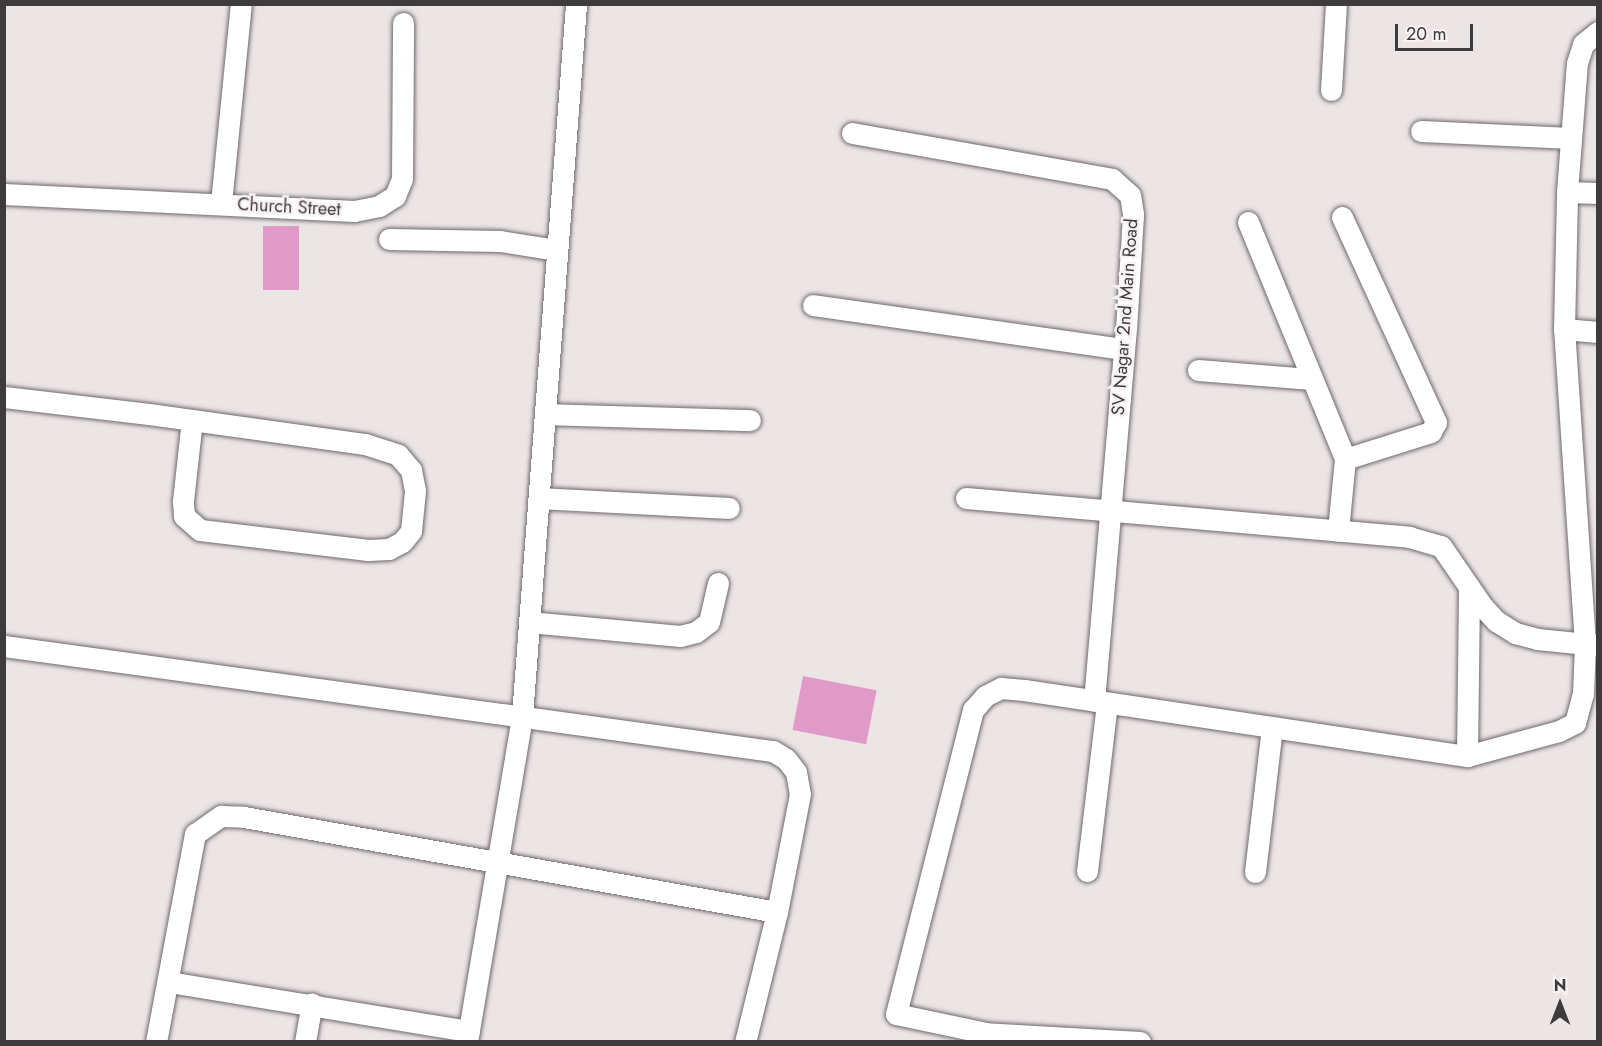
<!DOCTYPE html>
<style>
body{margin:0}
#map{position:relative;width:1602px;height:1046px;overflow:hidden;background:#ece5e6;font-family:Jost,sans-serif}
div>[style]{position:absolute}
.building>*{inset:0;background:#e19ac7;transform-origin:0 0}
.roads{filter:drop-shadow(0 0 2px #6f696a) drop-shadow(0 0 2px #6f696a)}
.minor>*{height:21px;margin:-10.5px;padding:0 10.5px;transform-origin:10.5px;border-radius:10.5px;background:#fff}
span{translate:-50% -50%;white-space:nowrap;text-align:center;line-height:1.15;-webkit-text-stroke:5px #f9f2f3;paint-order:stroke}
.street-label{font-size:18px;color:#3e3b3c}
.frame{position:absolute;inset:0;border:6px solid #3e3b3c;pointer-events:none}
.north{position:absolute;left:1530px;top:974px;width:60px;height:60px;-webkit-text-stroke:4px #f9f2f3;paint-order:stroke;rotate:0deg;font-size:16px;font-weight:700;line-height:24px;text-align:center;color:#3e3b3c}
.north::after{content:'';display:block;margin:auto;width:21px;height:27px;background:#3e3b3c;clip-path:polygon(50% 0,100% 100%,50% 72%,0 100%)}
.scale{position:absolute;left:1395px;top:24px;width:78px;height:27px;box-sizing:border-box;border:3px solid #3e3b3c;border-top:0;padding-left:8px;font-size:18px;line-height:21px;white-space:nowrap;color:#3e3b3c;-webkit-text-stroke:4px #f9f2f3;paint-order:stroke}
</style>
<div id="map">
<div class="building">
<div style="left:263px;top:226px;width:36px;height:64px"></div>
<div style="left:803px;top:676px;width:75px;height:55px;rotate:11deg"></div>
</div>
<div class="roads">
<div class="minor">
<div style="left:1331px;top:90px;width:86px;rotate:-86.7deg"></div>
<div style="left:1421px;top:131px;width:150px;rotate:2.7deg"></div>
<div style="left:852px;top:133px;width:264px;rotate:10deg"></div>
<div style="left:1112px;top:179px;width:24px;rotate:42deg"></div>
<div style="left:1130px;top:195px;width:20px;rotate:81deg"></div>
<div style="left:1133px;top:215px;width:113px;rotate:93.5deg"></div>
<div style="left:1126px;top:328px;width:374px;rotate:94.9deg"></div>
<div style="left:1567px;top:192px;width:31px;rotate:2deg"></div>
<div style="left:4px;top:194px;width:350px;rotate:2.8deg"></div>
<div style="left:354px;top:211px;width:25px;rotate:-11deg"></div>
<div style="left:379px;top:206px;width:19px;rotate:-32deg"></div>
<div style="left:395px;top:196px;width:18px;rotate:-68deg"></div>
<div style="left:402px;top:179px;width:156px;rotate:-89.6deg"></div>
<div style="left:221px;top:203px;width:200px;rotate:-84.3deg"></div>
<div style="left:1342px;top:217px;width:226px;rotate:65.4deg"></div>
<div style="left:1436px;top:422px;width:11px;rotate:117deg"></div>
<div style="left:1431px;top:432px;width:90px;rotate:162.6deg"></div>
<div style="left:1248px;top:222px;width:256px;rotate:67.7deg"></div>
<div style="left:1345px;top:459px;width:72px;rotate:95.6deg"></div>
<div style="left:389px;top:239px;width:111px;rotate:1deg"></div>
<div style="left:500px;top:241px;width:58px;rotate:9deg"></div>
<div style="left:813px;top:305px;width:314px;rotate:8.1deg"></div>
<div style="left:1564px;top:329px;width:34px;rotate:5deg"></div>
<div style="left:1198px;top:370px;width:111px;rotate:4.6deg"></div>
<div style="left:4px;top:397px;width:146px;rotate:6.7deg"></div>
<div style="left:149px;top:414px;width:43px;rotate:7.9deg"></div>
<div style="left:192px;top:420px;width:175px;rotate:7.9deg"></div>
<div style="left:365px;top:444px;width:35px;rotate:18deg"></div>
<div style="left:398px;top:455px;width:20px;rotate:49deg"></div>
<div style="left:411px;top:470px;width:21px;rotate:79deg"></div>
<div style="left:415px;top:491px;width:40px;rotate:95.7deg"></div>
<div style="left:411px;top:531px;width:14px;rotate:129deg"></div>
<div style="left:402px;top:542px;width:15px;rotate:152deg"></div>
<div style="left:389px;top:549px;width:21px;rotate:177deg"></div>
<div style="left:368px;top:550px;width:169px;rotate:-173.2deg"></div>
<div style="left:200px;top:530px;width:21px;rotate:-139deg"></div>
<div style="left:184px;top:516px;width:15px;rotate:-94deg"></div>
<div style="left:183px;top:501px;width:81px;rotate:-83.7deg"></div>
<div style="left:545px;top:414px;width:205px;rotate:1.7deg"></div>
<div style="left:539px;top:498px;width:190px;rotate:3deg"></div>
<div style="left:966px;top:498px;width:445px;rotate:5deg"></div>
<div style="left:1409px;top:537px;width:33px;rotate:16deg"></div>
<div style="left:1441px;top:546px;width:74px;rotate:55.5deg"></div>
<div style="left:1483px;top:607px;width:19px;rotate:47deg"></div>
<div style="left:1496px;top:621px;width:22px;rotate:32deg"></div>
<div style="left:1515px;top:633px;width:23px;rotate:15deg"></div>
<div style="left:1537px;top:639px;width:60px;rotate:5.7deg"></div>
<div style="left:529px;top:622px;width:152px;rotate:5.3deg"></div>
<div style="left:680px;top:636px;width:16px;rotate:-14deg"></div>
<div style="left:696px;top:632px;width:16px;rotate:-38deg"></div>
<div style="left:709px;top:622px;width:40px;rotate:-77deg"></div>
<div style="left:4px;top:646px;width:776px;rotate:7.78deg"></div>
<div style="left:773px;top:751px;width:15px;rotate:32deg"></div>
<div style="left:786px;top:759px;width:16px;rotate:52deg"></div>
<div style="left:796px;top:772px;width:22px;rotate:80deg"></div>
<div style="left:800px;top:794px;width:120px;rotate:101deg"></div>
<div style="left:777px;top:912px;width:134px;rotate:103.8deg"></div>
<div style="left:1467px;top:756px;width:168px;rotate:-89.3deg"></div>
<div style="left:1087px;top:871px;width:169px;rotate:-83.2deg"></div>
<div style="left:1255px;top:872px;width:146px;rotate:-83.3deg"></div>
<div style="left:169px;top:982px;width:304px;rotate:9.3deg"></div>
<div style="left:156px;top:1042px;width:212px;rotate:-79.4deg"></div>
<div style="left:195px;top:834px;width:32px;rotate:-35deg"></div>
<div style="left:221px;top:816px;width:23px;rotate:2deg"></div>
<div style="left:244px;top:817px;width:541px;rotate:10.11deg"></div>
<div style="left:305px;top:1042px;width:39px;rotate:-80deg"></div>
<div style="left:467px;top:1042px;width:331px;rotate:-80.4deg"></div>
<div style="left:522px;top:716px;width:714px;rotate:-85.66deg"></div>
<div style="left:1140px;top:1042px;width:154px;rotate:-176.7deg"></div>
<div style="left:986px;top:1033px;width:92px;rotate:-168.1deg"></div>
<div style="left:896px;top:1014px;width:314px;rotate:-75.8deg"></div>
<div style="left:973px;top:710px;width:18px;rotate:-49deg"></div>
<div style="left:985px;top:696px;width:18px;rotate:-27deg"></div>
<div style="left:1001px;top:688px;width:23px;rotate:5deg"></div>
<div style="left:1024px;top:690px;width:448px;rotate:8.5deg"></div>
<div style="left:1467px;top:756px;width:95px;rotate:-15.2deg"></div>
<div style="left:1559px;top:731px;width:18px;rotate:-27deg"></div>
<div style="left:1575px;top:723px;width:30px;rotate:-75deg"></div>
<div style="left:1583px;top:694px;width:50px;rotate:-87.7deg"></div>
<div style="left:1585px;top:644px;width:316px;rotate:-93.8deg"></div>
<div style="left:1564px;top:329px;width:137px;rotate:-88.7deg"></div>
<div style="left:1567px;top:192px;width:129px;rotate:-85.6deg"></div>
<div style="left:1577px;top:63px;width:20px;rotate:-72deg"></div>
<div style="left:1583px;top:44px;width:19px;rotate:-39deg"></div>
</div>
</div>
<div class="street-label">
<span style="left:289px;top:207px;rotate:3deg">Church Street</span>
<span style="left:1125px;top:317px;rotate:-86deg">SV Nagar 2nd Main Road</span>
</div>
<div class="frame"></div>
<div class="north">N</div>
<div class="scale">20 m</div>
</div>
